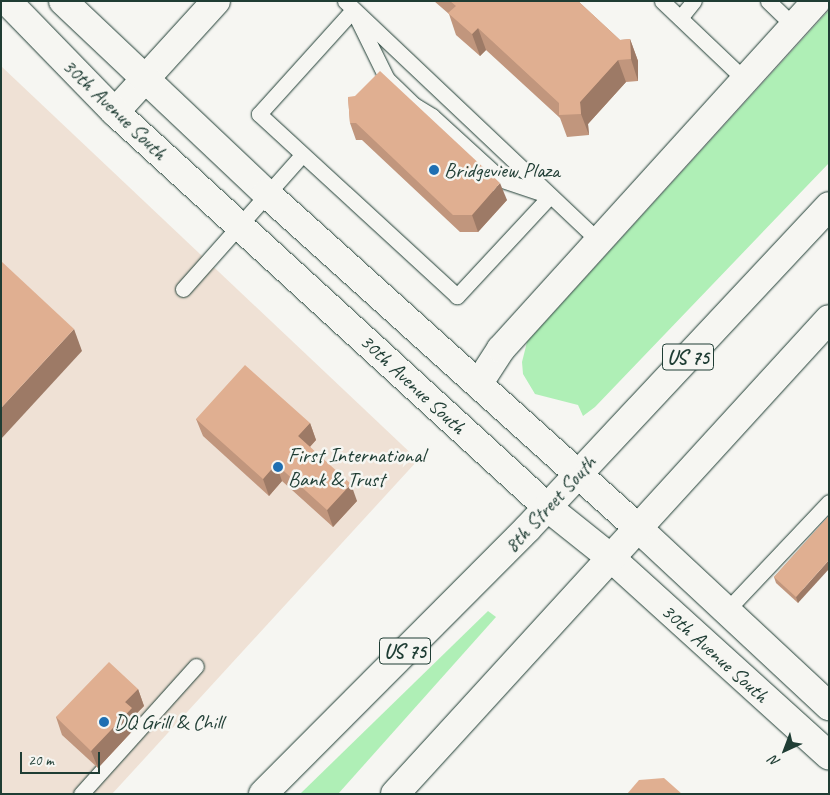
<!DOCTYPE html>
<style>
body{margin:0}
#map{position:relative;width:830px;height:795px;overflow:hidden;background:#f6f6f2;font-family:Caveat,sans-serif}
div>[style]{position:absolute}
.built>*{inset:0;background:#efe1d5}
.green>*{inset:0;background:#afefb6}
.roads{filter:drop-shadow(0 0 1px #1f3d34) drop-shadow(0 0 1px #1f3d34)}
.lane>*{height:15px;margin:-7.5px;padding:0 7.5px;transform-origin:7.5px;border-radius:7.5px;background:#f6f6f2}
.street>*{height:28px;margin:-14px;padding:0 14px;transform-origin:14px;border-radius:14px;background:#f6f6f2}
.secondary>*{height:28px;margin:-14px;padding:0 14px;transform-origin:14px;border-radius:14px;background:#f6f6f2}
.primary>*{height:28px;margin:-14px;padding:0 14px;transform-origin:14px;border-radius:14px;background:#f6f6f2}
.wall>*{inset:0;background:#c1967d}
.shaded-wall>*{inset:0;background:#9d7a66}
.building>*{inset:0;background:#e0af91}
.dots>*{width:14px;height:14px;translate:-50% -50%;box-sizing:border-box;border:2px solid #f6f6f2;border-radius:50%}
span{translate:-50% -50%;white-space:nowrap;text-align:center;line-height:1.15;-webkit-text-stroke:5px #f6f6f2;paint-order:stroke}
.shield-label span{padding:1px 4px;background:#f6f6f2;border:1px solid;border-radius:4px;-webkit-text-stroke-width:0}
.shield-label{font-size:20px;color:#1f3d34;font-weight:700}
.street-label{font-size:21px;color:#1f3d34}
.poi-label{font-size:21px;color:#1f3d34}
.left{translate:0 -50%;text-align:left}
.frame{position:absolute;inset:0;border:2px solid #1f3d34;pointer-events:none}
.north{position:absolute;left:760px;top:725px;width:50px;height:50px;-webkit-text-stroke:4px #f6f6f2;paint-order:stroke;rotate:223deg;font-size:14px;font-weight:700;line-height:20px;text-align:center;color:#1f3d34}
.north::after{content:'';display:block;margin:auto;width:18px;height:22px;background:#1f3d34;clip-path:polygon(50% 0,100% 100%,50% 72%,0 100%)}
.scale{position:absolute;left:20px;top:752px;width:80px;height:22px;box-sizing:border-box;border:2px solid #1f3d34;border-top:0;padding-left:6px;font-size:15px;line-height:18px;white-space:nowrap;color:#1f3d34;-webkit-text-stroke:4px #f6f6f2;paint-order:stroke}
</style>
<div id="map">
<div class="built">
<div style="clip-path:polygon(1px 66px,418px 460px,112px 794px,1px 794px)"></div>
</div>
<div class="green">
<div style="clip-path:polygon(829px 10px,829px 163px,595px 407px,583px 416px,578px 405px,535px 394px,523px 374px,522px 362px,527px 342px)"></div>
<div style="clip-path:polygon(488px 611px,496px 617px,338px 794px,300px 794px)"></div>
</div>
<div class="roads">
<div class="lane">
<div style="left:345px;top:1px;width:348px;rotate:43.4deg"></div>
<div style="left:662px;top:1px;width:115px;rotate:43.6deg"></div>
<div style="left:768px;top:1px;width:36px;rotate:44deg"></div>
<div style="left:353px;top:10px;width:77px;rotate:63.8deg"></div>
<div style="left:387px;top:79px;width:37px;rotate:44deg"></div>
<div style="left:414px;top:105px;width:21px;rotate:31deg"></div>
<div style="left:432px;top:116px;width:95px;rotate:42.4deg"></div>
<div style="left:502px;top:180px;width:51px;rotate:18.4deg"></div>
<div style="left:550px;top:196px;width:137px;rotate:132.9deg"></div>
<div style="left:457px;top:296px;width:269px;rotate:-137.4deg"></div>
<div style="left:259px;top:114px;width:140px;rotate:-47.9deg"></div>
<div style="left:680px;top:18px;width:22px;rotate:-51deg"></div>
<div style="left:183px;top:289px;width:179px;rotate:-48.4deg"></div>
<div style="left:726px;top:611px;width:150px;rotate:-46.6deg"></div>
<div style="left:81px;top:794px;width:172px;rotate:-48.1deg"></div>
</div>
<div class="street">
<div style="left:115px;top:112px;width:150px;rotate:-47.7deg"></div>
<div style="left:479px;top:383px;width:40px;rotate:-57.1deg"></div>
<div style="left:501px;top:349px;width:470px;rotate:-47.8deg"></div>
<div style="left:639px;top:529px;width:260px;rotate:43deg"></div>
<div style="left:611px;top:558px;width:294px;rotate:42.2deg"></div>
</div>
<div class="secondary">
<div style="left:7px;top:1px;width:155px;rotate:45.8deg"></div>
<div style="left:115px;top:112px;width:585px;rotate:42.44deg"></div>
<div style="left:547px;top:507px;width:82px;rotate:38.6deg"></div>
<div style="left:63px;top:1px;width:279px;rotate:43.4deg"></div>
<div style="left:266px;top:193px;width:502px;rotate:42.01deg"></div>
</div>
<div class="primary">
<div style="left:263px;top:794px;width:374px;rotate:-45.1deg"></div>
<div style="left:527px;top:529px;width:442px;rotate:-46.9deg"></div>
<div style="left:395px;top:794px;width:643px;rotate:-47.58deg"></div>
</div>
</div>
<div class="wall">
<div style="clip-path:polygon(434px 1px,578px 1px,620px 40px,630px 39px,638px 61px,638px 81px,626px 82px,588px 124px,589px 135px,567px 137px,560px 118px,486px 50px,480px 56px,456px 35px,449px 14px)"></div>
<div style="clip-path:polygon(348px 97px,507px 200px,478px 232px,460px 232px,362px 140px,356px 140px,350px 123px)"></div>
<div style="clip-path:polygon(196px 419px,310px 423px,316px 440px,310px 447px,357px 501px,333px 527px,282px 481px,269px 496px,203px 436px)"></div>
<div style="clip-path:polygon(829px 516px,798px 603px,776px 583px,774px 577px)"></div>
<div style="clip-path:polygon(138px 689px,144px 706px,134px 716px,138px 725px,98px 768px,62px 735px,56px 717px)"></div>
</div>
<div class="shaded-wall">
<div style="clip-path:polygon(478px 28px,486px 50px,480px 56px,472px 34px)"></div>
<div style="clip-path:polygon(630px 39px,638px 61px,638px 81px,631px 59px)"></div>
<div style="clip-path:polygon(618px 60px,626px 82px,588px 124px,589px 135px,581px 114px,580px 102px)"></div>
<div style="clip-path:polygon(500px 183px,507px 200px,478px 232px,472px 215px)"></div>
<div style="clip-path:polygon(74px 329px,82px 351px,1px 439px,1px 408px)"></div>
<div style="clip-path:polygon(310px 423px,316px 440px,304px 453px,298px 436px)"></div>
<div style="clip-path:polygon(276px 464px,282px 481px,269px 496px,263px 479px)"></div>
<div style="clip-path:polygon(351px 484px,357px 501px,333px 527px,327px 510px)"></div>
<div style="clip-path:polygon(829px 560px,829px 569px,798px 603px,796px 597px)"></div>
<div style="clip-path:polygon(138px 689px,144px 706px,134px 716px,138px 725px,98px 768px,91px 751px,125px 702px)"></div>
</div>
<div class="building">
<div style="clip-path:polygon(450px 1px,578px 1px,620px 40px,630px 39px,631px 59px,618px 60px,580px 102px,581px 114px,559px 115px,559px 103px,478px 28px,472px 34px,448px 13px,456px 6px)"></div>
<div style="clip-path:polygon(380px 71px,500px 183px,472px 215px,453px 215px,356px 123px,350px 123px,348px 97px,355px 96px)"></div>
<div style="clip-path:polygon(1px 261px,74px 329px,1px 408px)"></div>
<div style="clip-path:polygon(245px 365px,310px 423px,298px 436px,351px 484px,327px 510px,276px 464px,263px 479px,196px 419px)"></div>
<div style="clip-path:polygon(829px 516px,829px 560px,796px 597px,774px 577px)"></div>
<div style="clip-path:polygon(109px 662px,138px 689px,125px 702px,132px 708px,91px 751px,56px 717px)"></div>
<div style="clip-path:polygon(664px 778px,682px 794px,627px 794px,639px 780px)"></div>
</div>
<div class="dots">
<div style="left:434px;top:170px;background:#1f6fb2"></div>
<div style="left:278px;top:467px;background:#1f6fb2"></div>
<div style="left:104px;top:722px;background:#1f6fb2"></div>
</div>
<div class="shield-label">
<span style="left:688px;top:357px">US 75</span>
<span style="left:405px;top:651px">US 75</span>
</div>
<div class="street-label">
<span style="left:115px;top:109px;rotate:44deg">30th Avenue South</span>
<span style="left:413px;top:384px;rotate:43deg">30th Avenue South</span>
<span style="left:550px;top:504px;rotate:-47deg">8th Street South</span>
<span style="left:715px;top:653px;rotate:42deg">30th Avenue South</span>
</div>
<div class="poi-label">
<span class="left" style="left:444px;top:170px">Bridgeview Plaza</span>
<span class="left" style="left:288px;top:467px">First International<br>Bank &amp; Trust</span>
<span class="left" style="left:114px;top:722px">DQ Grill &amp; Chill</span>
</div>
<div class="frame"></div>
<div class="north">N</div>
<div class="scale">20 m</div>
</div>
